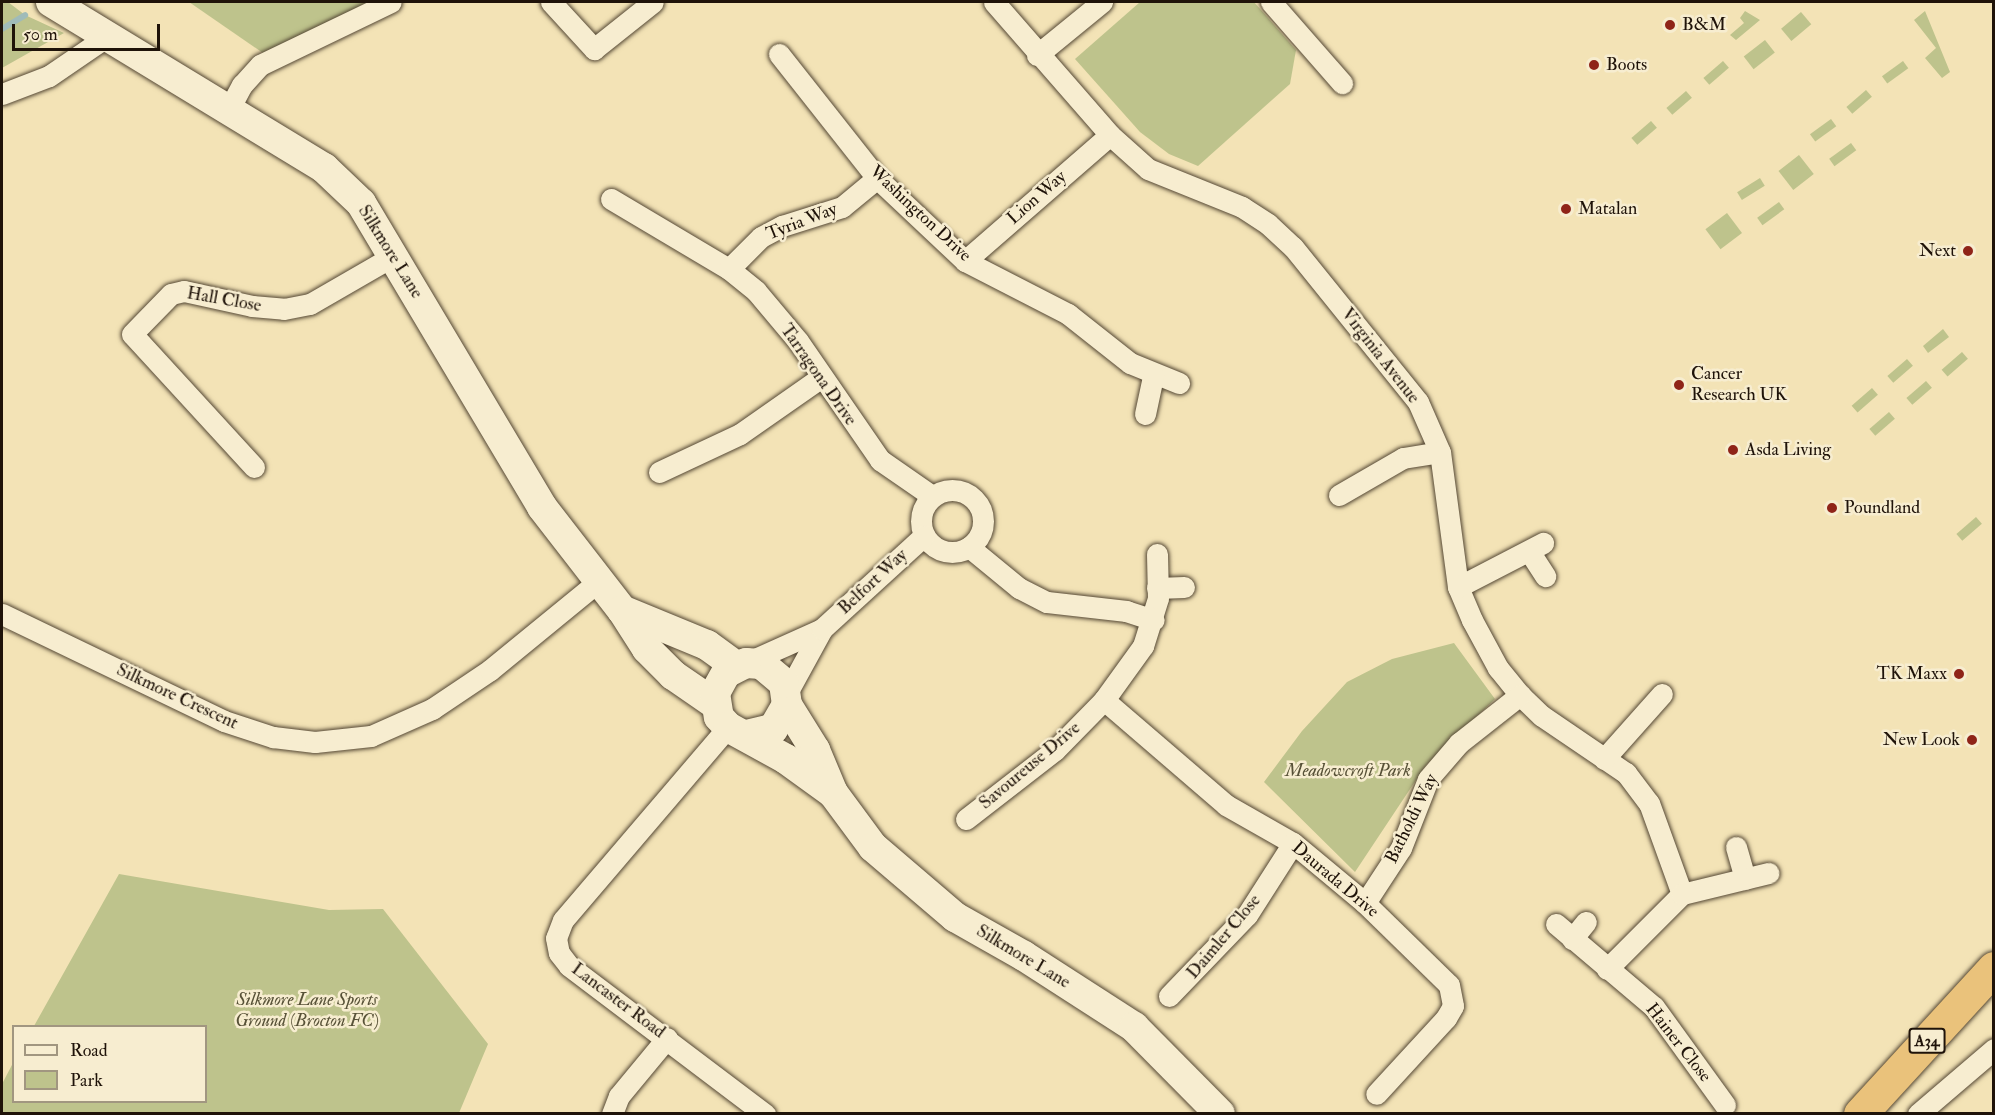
<!DOCTYPE html>
<style>
body{margin:0}
#map{position:relative;width:1995px;height:1115px;overflow:hidden;background:#f3e3b6;font-family:"IM FELL Double Pica",serif}
div>[style]{position:absolute}
.green>*{inset:0;background:#bec38c;transform-origin:0 0}
.stream>*{height:6px;margin:-3px;padding:0 3px;transform-origin:3px;border-radius:3px;background:#a0bbb9}
.roads{filter:drop-shadow(0 0 2px #544734) drop-shadow(0 0 2px #544734)}
.street>*{height:21px;margin:-10.5px;padding:0 10.5px;transform-origin:10.5px;border-radius:10.5px;background:#f7edd0}
.street>.ring{margin:-10.5px;padding:0;box-sizing:content-box;background:none;border:21px solid #f7edd0;border-radius:50%}
.secondary>*{height:30px;margin:-15px;padding:0 15px;transform-origin:15px;border-radius:15px;background:#f7edd0}
.highway>*{height:33px;margin:-16.5px;padding:0 16.5px;transform-origin:16.5px;border-radius:16.5px;background:#eac27b}
.dots>*{width:16px;height:16px;translate:-50% -50%;box-sizing:border-box;border:3px solid #f7edd0;border-radius:50%}
span{translate:-50% -50%;white-space:nowrap;text-align:center;line-height:1.15;-webkit-text-stroke:5px #f7edd0;paint-order:stroke}
.shield-label span{padding:2px 4px;background:#f7edd0;border:2px solid;border-radius:4px;-webkit-text-stroke-width:0}
.shield-label{font-size:16px;color:#1f1309;font-weight:700}
.poi-label{font-size:18px;color:#1f1309}
.left{translate:0 -50%;text-align:left}
.right{translate:-100% -50%;text-align:right}
.street-label{font-size:18px;color:#1f1309}
.park-label{font-size:18px;color:#575137;font-style:italic}
.frame{position:absolute;inset:0;border:3px solid #1f1309;pointer-events:none}
.legend{position:absolute;left:12px;top:1025px;width:195px;height:78px;box-sizing:border-box;background:#f7edd0;border:2px solid #a19680;margin:0;padding:8px 10px;list-style:none;font-size:18px;color:#1f1309}
.legend li{display:flex;align-items:center;gap:12px;height:30px}
.legend b{width:30px;border:2px solid #a19680}
.scale{position:absolute;left:12px;top:24px;width:148px;height:27px;box-sizing:border-box;border:3px solid #1f1309;border-top:0;padding-left:8px;font-size:18px;line-height:21px;white-space:nowrap;color:#1f1309;-webkit-text-stroke:4px #f7edd0;paint-order:stroke}
</style>
<div id="map">
<div class="green">
<div style="clip-path:polygon(2px 2px,8px 2px,25px 15px,64px 33px,2px 68px)"></div>
<div style="clip-path:polygon(189px 2px,374px 2px,263px 53px)"></div>
<div style="clip-path:polygon(1140px 2px,1254px 2px,1296px 50px,1290px 84px,1198px 166px,1169px 154px,1140px 132px,1075px 59px)"></div>
<div style="clip-path:polygon(1745px 11px,1760px 20px,1736px 40px,1730px 35px,1744px 23px,1740px 18px)"></div>
<div style="clip-path:polygon(1925px 11px,1950px 72px,1942px 78px,1925px 58px,1936px 48px,1914px 20px)"></div>
<div style="left:1801px;top:12px;width:16px;height:26px;rotate:50deg"></div>
<div style="left:1765px;top:40px;width:16px;height:27px;rotate:52deg"></div>
<div style="left:1723px;top:61px;width:9px;height:26px;rotate:49deg"></div>
<div style="left:1903px;top:61px;width:9px;height:26px;rotate:54deg"></div>
<div style="left:1866px;top:90px;width:9px;height:26px;rotate:49deg"></div>
<div style="left:1686px;top:91px;width:9px;height:26px;rotate:49deg"></div>
<div style="left:1831px;top:119px;width:9px;height:26px;rotate:54deg"></div>
<div style="left:1651px;top:121px;width:9px;height:26px;rotate:49deg"></div>
<div style="left:1851px;top:143px;width:9px;height:27px;rotate:54deg"></div>
<div style="left:1799px;top:155px;width:24px;height:26px;rotate:52deg"></div>
<div style="left:1760px;top:178px;width:9px;height:27px;rotate:58deg"></div>
<div style="left:1779px;top:202px;width:9px;height:27px;rotate:54deg"></div>
<div style="left:1727px;top:213px;width:25px;height:27px;rotate:53deg"></div>
<div style="clip-path:polygon(1943px 329px,1949px 337px,1928px 353px,1923px 346px)"></div>
<div style="left:1962px;top:352px;width:9px;height:27px;rotate:49deg"></div>
<div style="left:1907px;top:359px;width:9px;height:26px;rotate:49deg"></div>
<div style="left:1926px;top:381px;width:9px;height:26px;rotate:49deg"></div>
<div style="left:1872px;top:388px;width:9px;height:27px;rotate:49deg"></div>
<div style="left:1889px;top:412px;width:9px;height:26px;rotate:49deg"></div>
<div style="left:1976px;top:517px;width:9px;height:26px;rotate:49deg"></div>
<div style="clip-path:polygon(1454px 643px,1495px 699px,1426px 765px,1355px 872px,1264px 782px,1302px 731px,1347px 682px,1392px 659px)"></div>
<div style="clip-path:polygon(119px 874px,329px 910px,383px 909px,488px 1044px,459px 1113px,2px 1113px,2px 1084px,13px 1063px,14px 1102px,206px 1102px,206px 1026px,34px 1026px)"></div>
</div>
<div class="stream">
<div style="left:2px;top:29px;width:27px;rotate:-31deg"></div>
</div>
<div class="roads">
<div class="street">
<div style="left:551px;top:2px;width:64px;rotate:47.5deg"></div>
<div style="left:594px;top:49px;width:75px;rotate:-38.5deg"></div>
<div style="left:994px;top:2px;width:176px;rotate:48.9deg"></div>
<div style="left:1110px;top:135px;width:51px;rotate:41.8deg"></div>
<div style="left:1148px;top:169px;width:101px;rotate:22deg"></div>
<div style="left:1242px;top:207px;width:31px;rotate:33deg"></div>
<div style="left:1268px;top:224px;width:34px;rotate:43deg"></div>
<div style="left:1293px;top:247px;width:199px;rotate:51.1deg"></div>
<div style="left:1418px;top:402px;width:55px;rotate:66.3deg"></div>
<div style="left:1440px;top:452px;width:136px;rotate:82.4deg"></div>
<div style="left:1458px;top:587px;width:36px;rotate:67deg"></div>
<div style="left:1472px;top:620px;width:55px;rotate:61.6deg"></div>
<div style="left:1498px;top:668px;width:35px;rotate:51deg"></div>
<div style="left:1520px;top:695px;width:30px;rotate:44deg"></div>
<div style="left:1542px;top:716px;width:102px;rotate:34.2deg"></div>
<div style="left:1626px;top:773px;width:38px;rotate:53deg"></div>
<div style="left:1649px;top:803px;width:97px;rotate:70.1deg"></div>
<div style="left:1271px;top:2px;width:108px;rotate:48.8deg"></div>
<div style="left:779px;top:54px;width:158px;rotate:51.7deg"></div>
<div style="left:877px;top:178px;width:121px;rotate:43.3deg"></div>
<div style="left:965px;top:261px;width:116px;rotate:27.2deg"></div>
<div style="left:1068px;top:314px;width:79px;rotate:38.3deg"></div>
<div style="left:1130px;top:363px;width:53px;rotate:22.2deg"></div>
<div style="left:1037px;top:55px;width:84px;rotate:-39.2deg"></div>
<div style="left:2px;top:94px;width:50px;rotate:-21deg"></div>
<div style="left:49px;top:76px;width:73px;rotate:-34.3deg"></div>
<div style="left:228px;top:111px;width:30px;rotate:-62deg"></div>
<div style="left:242px;top:85px;width:27px;rotate:-48deg"></div>
<div style="left:260px;top:65px;width:145px;rotate:-25.7deg"></div>
<div style="left:611px;top:199px;width:137px;rotate:30.7deg"></div>
<div style="left:729px;top:269px;width:35px;rotate:39deg"></div>
<div style="left:756px;top:291px;width:65px;rotate:50deg"></div>
<div style="left:798px;top:341px;width:145px;rotate:55.4deg"></div>
<div style="left:880px;top:460px;width:63px;rotate:34.7deg"></div>
<div style="left:965px;top:261px;width:192px;rotate:-41deg"></div>
<div style="left:729px;top:269px;width:45px;rotate:-45deg"></div>
<div style="left:761px;top:237px;width:24px;rotate:-28deg"></div>
<div style="left:782px;top:226px;width:63px;rotate:-17.6deg"></div>
<div style="left:842px;top:207px;width:45px;rotate:-39.6deg"></div>
<div style="left:1145px;top:414px;width:39px;rotate:-78deg"></div>
<div style="left:254px;top:467px;width:180px;rotate:-132.5deg"></div>
<div style="left:132px;top:334px;width:56px;rotate:-45.7deg"></div>
<div style="left:171px;top:294px;width:13px;rotate:-13deg"></div>
<div style="left:184px;top:291px;width:70px;rotate:12.4deg"></div>
<div style="left:252px;top:306px;width:32px;rotate:5deg"></div>
<div style="left:284px;top:309px;width:26px;rotate:-11deg"></div>
<div style="left:310px;top:304px;width:96px;rotate:-30deg"></div>
<div style="left:659px;top:472px;width:89px;rotate:-25.1deg"></div>
<div style="left:740px;top:434px;width:98px;rotate:-35deg"></div>
<div class="ring" style="left:921px;top:490px;width:41px;height:41px"></div>
<div style="left:1339px;top:495px;width:74px;rotate:-30deg"></div>
<div style="left:1403px;top:458px;width:37px;rotate:-9deg"></div>
<div style="left:969px;top:547px;width:65px;rotate:39.4deg"></div>
<div style="left:1019px;top:588px;width:31px;rotate:27deg"></div>
<div style="left:1047px;top:602px;width:80px;rotate:6.5deg"></div>
<div style="left:1126px;top:611px;width:29px;rotate:18deg"></div>
<div style="left:1529px;top:551px;width:30px;rotate:57deg"></div>
<div style="left:1458px;top:587px;width:96px;rotate:-27.4deg"></div>
<div style="left:1157px;top:588px;width:27px;rotate:-2deg"></div>
<div style="left:2px;top:614px;width:246px;rotate:25.7deg"></div>
<div style="left:224px;top:721px;width:52px;rotate:18.1deg"></div>
<div style="left:273px;top:737px;width:42px;rotate:6.8deg"></div>
<div style="left:315px;top:742px;width:56px;rotate:-6.1deg"></div>
<div style="left:371px;top:736px;width:67px;rotate:-23.9deg"></div>
<div style="left:432px;top:709px;width:70px;rotate:-33.9deg"></div>
<div style="left:490px;top:670px;width:142px;rotate:-39.3deg"></div>
<div style="left:746px;top:663px;width:83px;rotate:-24.1deg"></div>
<div style="left:787px;top:693px;width:73px;rotate:-61.3deg"></div>
<div style="left:822px;top:629px;width:138px;rotate:-42.4deg"></div>
<div style="left:1104px;top:700px;width:161px;rotate:40.7deg"></div>
<div style="left:1226px;top:805px;width:77px;rotate:29.6deg"></div>
<div style="left:1293px;top:843px;width:94px;rotate:39.8deg"></div>
<div style="left:1365px;top:903px;width:117px;rotate:44.3deg"></div>
<div style="left:1449px;top:985px;width:21px;rotate:79deg"></div>
<div style="left:1453px;top:1006px;width:14px;rotate:120deg"></div>
<div style="left:1446px;top:1018px;width:103px;rotate:132.6deg"></div>
<div style="left:728px;top:727px;width:254px;rotate:130.5deg"></div>
<div style="left:563px;top:920px;width:19px;rotate:111deg"></div>
<div style="left:556px;top:938px;width:15px;rotate:79deg"></div>
<div style="left:559px;top:953px;width:16px;rotate:52deg"></div>
<div style="left:569px;top:966px;width:246px;rotate:37.1deg"></div>
<div style="left:1604px;top:759px;width:87px;rotate:-48.3deg"></div>
<div style="left:966px;top:819px;width:113px;rotate:-37.8deg"></div>
<div style="left:1055px;top:750px;width:70px;rotate:-45.6deg"></div>
<div style="left:1104px;top:700px;width:67px;rotate:-54.2deg"></div>
<div style="left:1143px;top:646px;width:50px;rotate:-72.6deg"></div>
<div style="left:1158px;top:598px;width:44px;rotate:-91.3deg"></div>
<div style="left:1736px;top:847px;width:33px;rotate:74deg"></div>
<div style="left:1365px;top:903px;width:66px;rotate:-56.8deg"></div>
<div style="left:1401px;top:848px;width:74px;rotate:-68.6deg"></div>
<div style="left:1428px;top:779px;width:48px;rotate:-49.3deg"></div>
<div style="left:1459px;top:743px;width:78px;rotate:-38.2deg"></div>
<div style="left:1556px;top:924px;width:128px;rotate:40.3deg"></div>
<div style="left:1654px;top:1007px;width:121px;rotate:54.1deg"></div>
<div style="left:1572px;top:939px;width:22px;rotate:-51deg"></div>
<div style="left:1607px;top:969px;width:106px;rotate:-45deg"></div>
<div style="left:1682px;top:894px;width:89px;rotate:-13.7deg"></div>
<div style="left:1169px;top:996px;width:112px;rotate:-46.1deg"></div>
<div style="left:1247px;top:915px;width:85px;rotate:-57.4deg"></div>
<div style="left:612px;top:1114px;width:19px;rotate:-69deg"></div>
<div style="left:619px;top:1096px;width:75px;rotate:-50.4deg"></div>
<div style="left:1918px;top:1114px;width:100px;rotate:-40.5deg"></div>
</div>
<div class="secondary">
<div style="left:51px;top:2px;width:320px;rotate:31.3deg"></div>
<div style="left:324px;top:168px;width:51px;rotate:43.4deg"></div>
<div style="left:361px;top:203px;width:354px;rotate:59.2deg"></div>
<div style="left:542px;top:507px;width:130px;rotate:52.2deg"></div>
<div style="left:622px;top:610px;width:46px;rotate:57.3deg"></div>
<div style="left:647px;top:649px;width:37px;rotate:45deg"></div>
<div style="left:673px;top:675px;width:51px;rotate:34.6deg"></div>
<div style="left:622px;top:610px;width:92px;rotate:22.4deg"></div>
<div style="left:707px;top:645px;width:36px;rotate:36deg"></div>
<div style="left:787px;top:705px;width:53px;rotate:58.1deg"></div>
<div style="left:815px;top:750px;width:47px;rotate:67.3deg"></div>
<div style="left:833px;top:793px;width:67px;rotate:53.5deg"></div>
<div style="left:873px;top:847px;width:108px;rotate:40.5deg"></div>
<div style="left:955px;top:917px;width:79px;rotate:29.5deg"></div>
<div style="left:1024px;top:956px;width:131px;rotate:32.8deg"></div>
<div style="left:1134px;top:1027px;width:122px;rotate:45.3deg"></div>
<div style="left:746px;top:735px;width:28px;rotate:-13deg"></div>
<div style="left:773px;top:729px;width:28px;rotate:-60deg"></div>
<div style="left:787px;top:705px;width:22px;rotate:-98deg"></div>
<div style="left:784px;top:683px;width:30px;rotate:-140deg"></div>
<div style="left:761px;top:664px;width:15px;rotate:-176deg"></div>
<div style="left:746px;top:663px;width:22px;rotate:153deg"></div>
<div style="left:726px;top:673px;width:23px;rotate:119deg"></div>
<div style="left:715px;top:693px;width:24px;rotate:81deg"></div>
<div style="left:719px;top:717px;width:13px;rotate:48deg"></div>
<div style="left:728px;top:727px;width:66px;rotate:28.9deg"></div>
<div style="left:786px;top:759px;width:58px;rotate:35.9deg"></div>
</div>
<div class="highway">
<div style="left:1860px;top:1114px;width:198px;rotate:-47.5deg"></div>
</div>
</div>
<div class="dots">
<div style="left:1670px;top:25px;background:#8f2418"></div>
<div style="left:1594px;top:65px;background:#8f2418"></div>
<div style="left:1566px;top:209px;background:#8f2418"></div>
<div style="left:1968px;top:251px;background:#8f2418"></div>
<div style="left:1679px;top:385px;background:#8f2418"></div>
<div style="left:1733px;top:450px;background:#8f2418"></div>
<div style="left:1832px;top:508px;background:#8f2418"></div>
<div style="left:1959px;top:674px;background:#8f2418"></div>
<div style="left:1972px;top:740px;background:#8f2418"></div>
</div>
<div class="shield-label">
<span style="left:1927px;top:1041px">A34</span>
</div>
<div class="poi-label">
<span class="left" style="left:1682px;top:25px">B&amp;M</span>
<span class="left" style="left:1606px;top:65px">Boots</span>
<span class="left" style="left:1578px;top:209px">Matalan</span>
<span class="right" style="left:1956px;top:251px">Next</span>
<span class="left" style="left:1691px;top:385px">Cancer<br>Research UK</span>
<span class="left" style="left:1745px;top:450px">Asda Living</span>
<span class="left" style="left:1844px;top:508px">Poundland</span>
<span class="right" style="left:1947px;top:674px">TK Maxx</span>
<span class="right" style="left:1960px;top:740px">New Look</span>
</div>
<div class="street-label">
<span style="left:1037px;top:198px;rotate:-41deg">Lion Way</span>
<span style="left:920px;top:214px;rotate:43deg">Washington Drive</span>
<span style="left:802px;top:222px;rotate:-21deg">Tyria Way</span>
<span style="left:390px;top:252px;rotate:58deg">Silkmore Lane</span>
<span style="left:224px;top:300px;rotate:10deg">Hall Close</span>
<span style="left:1380px;top:356px;rotate:52deg">Virginia Avenue</span>
<span style="left:818px;top:375px;rotate:55deg">Tarragona Drive</span>
<span style="left:873px;top:582px;rotate:-43deg">Belfort Way</span>
<span style="left:177px;top:697px;rotate:25deg">Silkmore Crescent</span>
<span style="left:1030px;top:766px;rotate:-40deg">Savoureuse Drive</span>
<span style="left:1412px;top:819px;rotate:-64deg">Batholdi Way</span>
<span style="left:1335px;top:880px;rotate:40deg">Daurada Drive</span>
<span style="left:1224px;top:937px;rotate:-50deg">Daimler Close</span>
<span style="left:1023px;top:957px;rotate:31deg">Silkmore Lane</span>
<span style="left:618px;top:1001px;rotate:37deg">Lancaster Road</span>
<span style="left:1678px;top:1043px;rotate:52deg">Hainer Close</span>
</div>
<div class="park-label">
<span style="left:1348px;top:771px">Meadowcroft Park</span>
<span style="left:307px;top:1011px">Silkmore Lane Sports<br>Ground (Brocton FC)</span>
</div>
<div class="frame"></div>
<ul class="legend">
<li><b style="height:8px;background:#f7edd0"></b>Road</li>
<li><b style="height:16px;background:#bec38c"></b>Park</li>
</ul>
<div class="scale">50 m</div>
</div>
